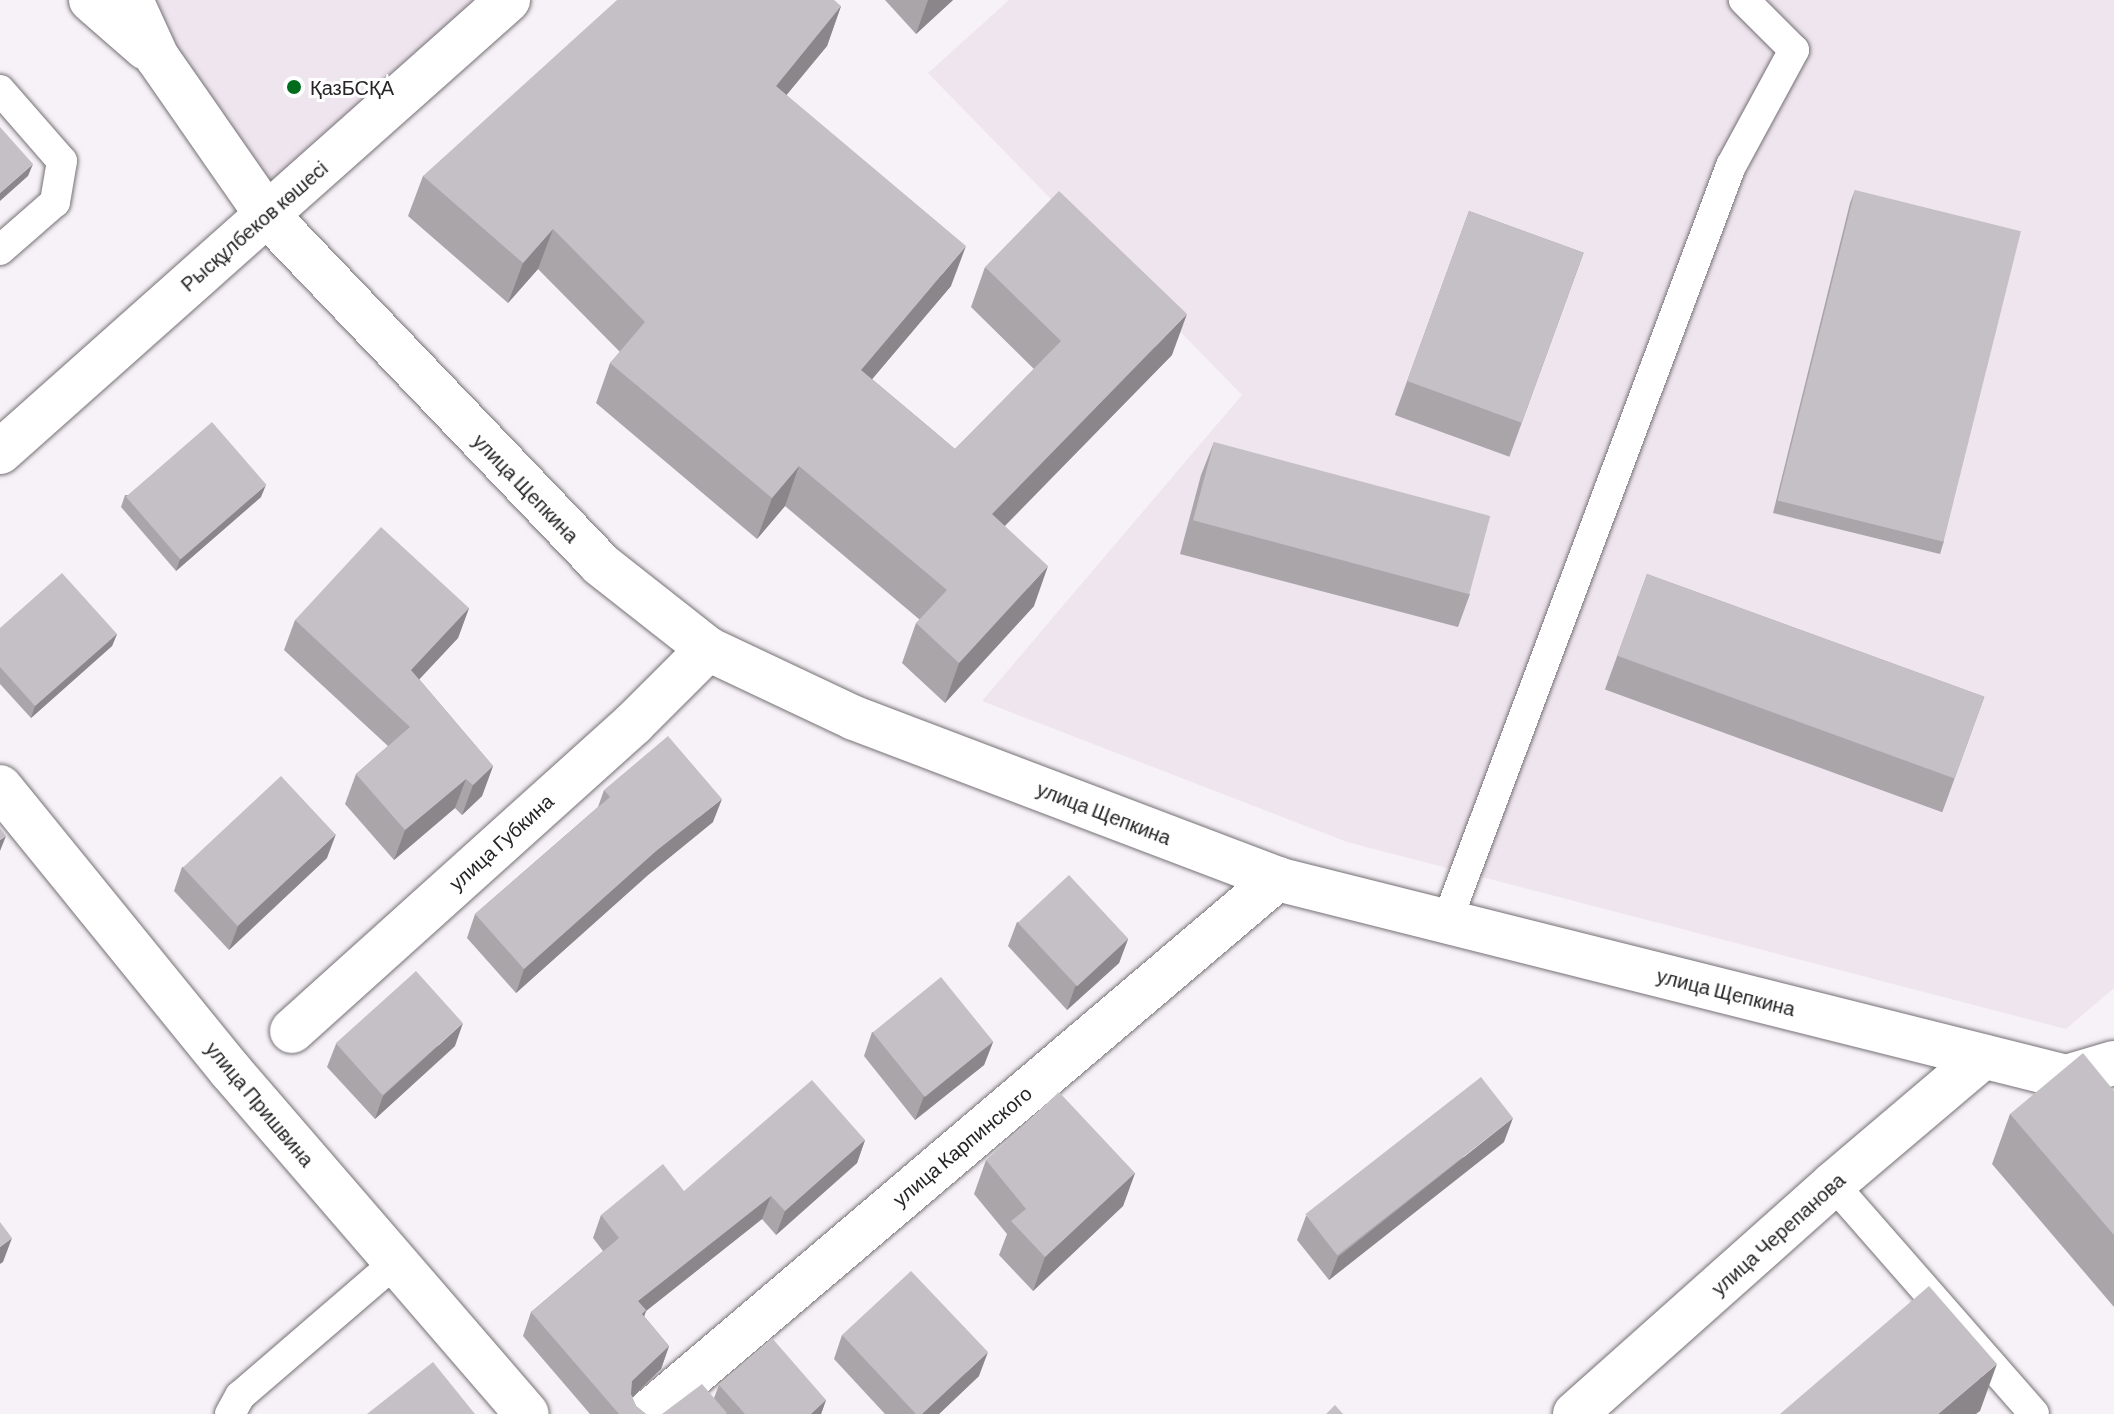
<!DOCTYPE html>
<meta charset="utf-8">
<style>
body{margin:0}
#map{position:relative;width:2114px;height:1414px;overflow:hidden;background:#f7f2f7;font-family:Barlow,sans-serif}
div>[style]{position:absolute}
.built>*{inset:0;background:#efe5ef}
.roads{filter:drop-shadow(0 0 2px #757175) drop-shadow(0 0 2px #757175)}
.service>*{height:30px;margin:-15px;padding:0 15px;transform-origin:15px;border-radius:15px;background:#fff}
.minor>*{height:44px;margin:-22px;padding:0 22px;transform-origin:22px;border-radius:22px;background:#fff}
.tertiary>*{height:44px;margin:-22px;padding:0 22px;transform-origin:22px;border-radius:22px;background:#fff}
.wall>*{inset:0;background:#a9a5a9;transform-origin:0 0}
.shaded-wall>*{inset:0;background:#8a868a}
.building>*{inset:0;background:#c5c0c5;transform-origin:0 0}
.dots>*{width:22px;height:22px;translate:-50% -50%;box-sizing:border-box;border:4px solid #fff;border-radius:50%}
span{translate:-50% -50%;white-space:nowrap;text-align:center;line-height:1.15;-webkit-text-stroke:6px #fff;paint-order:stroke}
.poi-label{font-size:20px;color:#262426}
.left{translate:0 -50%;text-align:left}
.street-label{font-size:20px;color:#262426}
</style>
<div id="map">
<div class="built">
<div style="clip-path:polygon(131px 0,508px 0,267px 215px)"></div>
<div style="clip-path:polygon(1009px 0,2114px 0,2114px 988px,2066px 1029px,1347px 842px,982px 701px,1242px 395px,928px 73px)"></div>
</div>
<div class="roads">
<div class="service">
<div style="left:0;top:90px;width:94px;rotate:48.9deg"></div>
<div style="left:62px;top:161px;width:42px;rotate:99.7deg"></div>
<div style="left:55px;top:202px;width:73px;rotate:138.9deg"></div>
<div style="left:1447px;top:921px;width:807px;rotate:-69.39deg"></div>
<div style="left:1731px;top:166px;width:132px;rotate:-61.5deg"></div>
<div style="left:1794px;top:50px;width:71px;rotate:-135deg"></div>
<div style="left:1833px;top:1184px;width:305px;rotate:48.8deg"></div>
<div style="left:230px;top:1414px;width:21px;rotate:-61deg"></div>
<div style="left:240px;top:1396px;width:206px;rotate:-40.7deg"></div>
</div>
<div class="minor">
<div style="left:267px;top:215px;width:482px;rotate:46.3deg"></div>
<div style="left:600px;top:564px;width:137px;rotate:38.2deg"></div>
<div style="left:708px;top:649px;width:161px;rotate:25.3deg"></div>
<div style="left:854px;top:718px;width:453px;rotate:20.8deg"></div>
<div style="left:1277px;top:879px;width:813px;rotate:14.09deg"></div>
<div style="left:2066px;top:1077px;width:50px;rotate:-16.3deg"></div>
<div style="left:0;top:787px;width:365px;rotate:50.9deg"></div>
<div style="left:230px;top:1070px;width:454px;rotate:49.2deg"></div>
<div style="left:292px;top:1031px;width:459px;rotate:-42deg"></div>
<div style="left:633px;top:724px;width:106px;rotate:-45deg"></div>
<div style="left:647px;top:1414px;width:827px;rotate:-40.34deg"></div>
<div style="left:1575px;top:1414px;width:346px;rotate:-41.7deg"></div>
<div style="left:1833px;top:1184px;width:197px;rotate:-40.3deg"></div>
</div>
<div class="tertiary">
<div style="left:91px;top:0;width:73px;rotate:41.1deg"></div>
<div style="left:131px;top:0;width:63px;rotate:65.5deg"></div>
<div style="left:157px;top:57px;width:193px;rotate:55.2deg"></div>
<div style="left:0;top:452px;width:680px;rotate:-41.66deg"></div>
</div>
</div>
<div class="wall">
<div style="clip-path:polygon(885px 0,953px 0,916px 34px)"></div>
<div style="clip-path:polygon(841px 6px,827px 46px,786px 95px,951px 286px,872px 379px,955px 449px,1034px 369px,971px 307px,985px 267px,1172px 355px,1005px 526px,1034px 606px,945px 703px,902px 663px,916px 623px,920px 620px,785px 506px,757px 539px,596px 403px,610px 363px,620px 352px,538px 269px,508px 303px,408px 216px,423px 176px)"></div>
<div style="clip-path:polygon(1855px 190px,1944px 541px,1940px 554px,1773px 513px,1850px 203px)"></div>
<div style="left:1469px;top:211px;width:122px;height:217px;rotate:20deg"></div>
<div style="clip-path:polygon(1214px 442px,1470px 594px,1458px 627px,1180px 554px,1201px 475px)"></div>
<div style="clip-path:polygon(125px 495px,261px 497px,176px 571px,121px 507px)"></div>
<div style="left:1647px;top:574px;width:359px;height:123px;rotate:20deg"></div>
<div style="clip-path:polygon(469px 608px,458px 638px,419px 679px,493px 766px,482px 796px,462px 815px,455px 808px,394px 860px,345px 804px,356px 774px,388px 746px,284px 650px,295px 620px)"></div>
<div style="clip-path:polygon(0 628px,117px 634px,112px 646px,31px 718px,0 684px)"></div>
<div style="clip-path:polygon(604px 790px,713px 822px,648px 875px,516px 993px,467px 938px,475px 914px,598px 807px)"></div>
<div style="clip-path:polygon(327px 858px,229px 950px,174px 891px,182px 867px)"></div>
<div style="clip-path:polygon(1017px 922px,1128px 939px,1119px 963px,1067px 1010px,1008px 946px)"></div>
<div style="clip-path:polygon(872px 1032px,993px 1042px,984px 1065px,915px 1120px,864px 1056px)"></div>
<div style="clip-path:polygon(336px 1044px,455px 1046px,375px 1119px,327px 1067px)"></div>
<div style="clip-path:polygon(2114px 1091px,2114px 1307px,1992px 1164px,2010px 1114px)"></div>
<div style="clip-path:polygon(865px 1140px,857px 1163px,776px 1235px,762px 1219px,646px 1311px,644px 1316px,669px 1346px,661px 1369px,632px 1397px,636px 1406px,646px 1414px,651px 1414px,590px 1414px,523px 1336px,531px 1312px,603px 1251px,593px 1238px,601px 1215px)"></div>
<div style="clip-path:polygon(1504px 1142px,1329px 1280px,1297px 1240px,1306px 1216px)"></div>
<div style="clip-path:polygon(986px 1160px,1135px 1173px,1123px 1206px,1033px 1291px,999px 1255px,1007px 1234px,974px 1194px)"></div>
<div style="clip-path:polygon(842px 1335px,979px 1376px,939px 1414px,885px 1414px,834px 1359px)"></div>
<div style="clip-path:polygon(719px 1385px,826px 1400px,821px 1414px,662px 1414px,714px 1398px)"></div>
</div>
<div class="shaded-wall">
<div style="clip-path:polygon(928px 0,953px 0,916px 34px)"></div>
<div style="clip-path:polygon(841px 6px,827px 46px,761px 126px,776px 86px)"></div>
<div style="clip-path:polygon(33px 164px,28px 176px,0 201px,0 193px)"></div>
<div style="clip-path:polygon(553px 229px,538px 269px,508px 303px,523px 263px)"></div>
<div style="clip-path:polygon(966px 246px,951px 286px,846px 410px,861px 370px)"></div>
<div style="clip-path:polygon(1187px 314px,1172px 355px,977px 554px,992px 514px)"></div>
<div style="clip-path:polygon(799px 466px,785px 506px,757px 539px,772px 498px)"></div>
<div style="clip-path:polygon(266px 485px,261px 497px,176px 571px,180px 559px)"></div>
<div style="clip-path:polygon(1048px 566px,1034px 606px,945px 703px,959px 663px)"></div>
<div style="clip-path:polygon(469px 608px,458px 638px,400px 700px,411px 670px)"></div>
<div style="clip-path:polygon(117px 634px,112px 646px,31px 718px,35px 706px)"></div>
<div style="clip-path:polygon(493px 766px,482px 796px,462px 815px,473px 785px)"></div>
<div style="clip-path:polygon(466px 779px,455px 808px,394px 860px,405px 830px)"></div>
<div style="clip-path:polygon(722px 799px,713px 822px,648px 875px,516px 993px,524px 969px,656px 851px)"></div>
<div style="clip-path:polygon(336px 834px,327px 858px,229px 950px,238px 926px)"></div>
<div style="clip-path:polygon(6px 836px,0 851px,0 840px)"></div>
<div style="clip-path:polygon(1128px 939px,1119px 963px,1067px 1010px,1075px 987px)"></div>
<div style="clip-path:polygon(463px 1023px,455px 1046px,375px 1119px,383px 1096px)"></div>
<div style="clip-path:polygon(993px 1042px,984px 1065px,915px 1120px,924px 1096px)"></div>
<div style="clip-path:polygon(1513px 1118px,1504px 1142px,1329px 1280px,1338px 1257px)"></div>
<div style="clip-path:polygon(865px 1140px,857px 1163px,776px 1235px,785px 1211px)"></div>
<div style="clip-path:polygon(1135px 1173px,1123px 1206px,1033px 1291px,1045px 1257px)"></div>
<div style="clip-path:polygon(771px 1196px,762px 1219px,646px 1311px,638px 1334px,638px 1301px)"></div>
<div style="clip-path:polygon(12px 1238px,3px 1262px,0 1264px,0 1247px)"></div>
<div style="clip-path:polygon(669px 1346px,661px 1369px,624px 1405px,632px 1381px)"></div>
<div style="clip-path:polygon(988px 1352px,979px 1376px,939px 1414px,922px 1414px)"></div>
<div style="clip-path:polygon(1997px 1364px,1980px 1411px,1976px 1414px,1938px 1414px)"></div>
<div style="clip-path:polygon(826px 1400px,821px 1414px,811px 1414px)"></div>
</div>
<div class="building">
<div style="clip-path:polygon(617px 0,834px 0,841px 6px,776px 86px,966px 246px,861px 370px,955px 449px,1061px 341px,985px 267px,1059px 191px,1187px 314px,992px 514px,1048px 566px,959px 663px,916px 623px,947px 590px,799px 466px,772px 498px,610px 363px,645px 322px,553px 229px,523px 263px,423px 176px)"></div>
<div style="clip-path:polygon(0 127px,33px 164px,0 193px)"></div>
<div style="left:1855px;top:190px;width:171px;height:320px;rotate:14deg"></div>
<div style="left:1469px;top:211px;width:122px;height:181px;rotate:20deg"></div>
<div style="left:212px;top:422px;width:83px;height:114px;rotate:49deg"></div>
<div style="left:1214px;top:442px;width:286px;height:81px;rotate:15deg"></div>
<div style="clip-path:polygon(381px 527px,469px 608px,411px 670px,493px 766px,473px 785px,466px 779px,405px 830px,356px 774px,410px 727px,295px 620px)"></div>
<div style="clip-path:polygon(62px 573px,117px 634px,35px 706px,0 667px,0 628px)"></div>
<div style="left:1647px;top:574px;width:359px;height:87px;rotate:20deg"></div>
<div style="clip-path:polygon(668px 736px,722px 799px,656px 851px,524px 969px,475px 914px,610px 797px,604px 790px)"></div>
<div style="left:281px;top:776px;width:80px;height:134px;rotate:47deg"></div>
<div style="clip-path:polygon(0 828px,6px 836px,0 840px)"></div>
<div style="left:1069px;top:875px;width:87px;height:70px;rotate:47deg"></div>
<div style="left:416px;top:971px;width:70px;height:108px;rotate:48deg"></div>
<div style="left:941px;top:977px;width:83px;height:88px;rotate:51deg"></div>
<div style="clip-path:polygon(2083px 1053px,2114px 1091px,2114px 1235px,2010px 1114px)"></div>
<div style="left:1481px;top:1077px;width:52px;height:223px;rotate:52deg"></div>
<div style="clip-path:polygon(812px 1080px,865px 1140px,785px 1211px,771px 1196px,638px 1301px,646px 1310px,642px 1314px,669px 1346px,632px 1381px,631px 1394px,636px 1406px,646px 1414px,651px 1414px,619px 1414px,531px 1312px,619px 1238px,601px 1215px,663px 1164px,684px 1191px)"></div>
<div style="clip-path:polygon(1059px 1092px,1135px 1173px,1045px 1257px,1011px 1221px,1026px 1209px,986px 1160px)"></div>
<div style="clip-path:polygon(0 1222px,12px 1238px,0 1247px)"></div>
<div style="clip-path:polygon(911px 1271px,988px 1352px,922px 1414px,916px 1414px,842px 1335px)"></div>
<div style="clip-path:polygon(1929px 1286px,1997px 1364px,1938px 1414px,1780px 1414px)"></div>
<div style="clip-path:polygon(772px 1338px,826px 1400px,811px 1414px,745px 1414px,719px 1385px)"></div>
<div style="clip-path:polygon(433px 1362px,475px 1414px,367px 1414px)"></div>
<div style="clip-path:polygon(702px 1384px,727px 1413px,725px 1414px,662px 1414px)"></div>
<div style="clip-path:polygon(1335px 1405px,1343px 1414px,1326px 1414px)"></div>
</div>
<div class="dots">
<div style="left:294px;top:87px;background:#016c1b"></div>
</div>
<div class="poi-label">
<span class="left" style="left:310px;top:87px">ҚазБСҚА</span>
</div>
<div class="street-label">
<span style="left:254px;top:226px;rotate:-41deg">Рысқұлбеков көшесі</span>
<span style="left:526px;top:488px;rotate:46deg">улица Щепкина</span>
<span style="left:1104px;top:813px;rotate:21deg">улица Щепкина</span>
<span style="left:501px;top:842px;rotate:-42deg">улица Губкина</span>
<span style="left:1726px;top:992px;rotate:14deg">улица Щепкина</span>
<span style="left:260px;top:1104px;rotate:50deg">улица Пришвина</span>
<span style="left:962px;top:1146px;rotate:-40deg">улица Карпинского</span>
<span style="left:1778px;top:1234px;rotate:-42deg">улица Черепанова</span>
</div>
</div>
